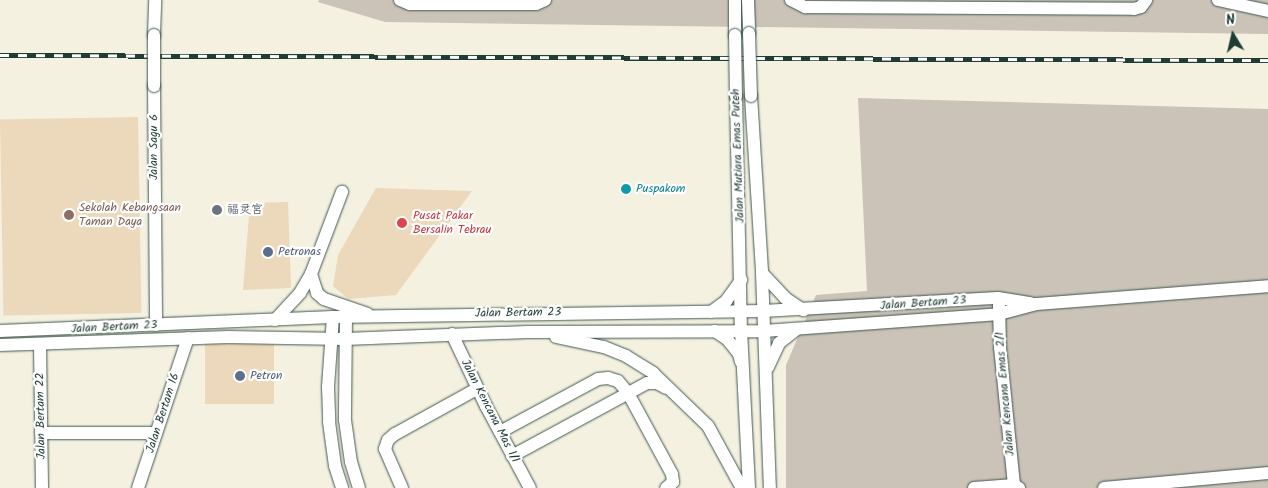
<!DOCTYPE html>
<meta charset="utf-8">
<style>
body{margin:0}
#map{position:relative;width:1268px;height:488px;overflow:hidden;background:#f4f1e0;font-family:Kalam,"LXGW WenKai TC",sans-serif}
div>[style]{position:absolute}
.built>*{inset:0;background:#ecd8ba;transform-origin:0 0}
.industrial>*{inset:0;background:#cbc3b8}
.roads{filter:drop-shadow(0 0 1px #3f584e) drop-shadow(0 0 1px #3f584e)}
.minor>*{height:12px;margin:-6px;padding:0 6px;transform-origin:6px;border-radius:6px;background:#fff}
.rail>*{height:5px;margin-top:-2.5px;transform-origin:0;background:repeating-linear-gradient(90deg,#fff 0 9px,#1f3d34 0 18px);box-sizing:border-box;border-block:1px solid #1f3d34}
.bridges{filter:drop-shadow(0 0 1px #3f584e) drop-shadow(0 0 1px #3f584e)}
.minor-bridge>*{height:12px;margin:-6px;padding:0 6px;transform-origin:6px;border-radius:6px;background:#fff}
.dots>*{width:14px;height:14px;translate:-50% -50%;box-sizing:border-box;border:2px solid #fff;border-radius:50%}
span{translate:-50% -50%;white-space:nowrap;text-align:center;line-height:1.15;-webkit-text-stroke:4.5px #fff;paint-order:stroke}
.street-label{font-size:12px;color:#1f3d34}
.culture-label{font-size:12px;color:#0d838f}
.left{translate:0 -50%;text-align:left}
.education-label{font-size:12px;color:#785e54}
.worship-label{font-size:12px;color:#5b616d}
.health-label{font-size:12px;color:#be3a42}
.service-label{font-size:12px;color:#4e5e75}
.north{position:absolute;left:1208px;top:10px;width:50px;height:50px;-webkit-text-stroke:4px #fff;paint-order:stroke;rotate:351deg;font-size:14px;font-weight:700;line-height:20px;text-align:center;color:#1f3d34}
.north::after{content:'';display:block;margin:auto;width:18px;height:22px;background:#1f3d34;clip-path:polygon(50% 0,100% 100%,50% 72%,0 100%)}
</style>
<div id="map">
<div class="built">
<div style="left:138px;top:117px;width:196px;height:138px;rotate:89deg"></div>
<div style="clip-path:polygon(376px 188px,472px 191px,396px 295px,348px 299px,333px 286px,338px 255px)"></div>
<div style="clip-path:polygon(288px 202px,291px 288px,243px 290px,250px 203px)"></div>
<div style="left:205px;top:344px;width:69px;height:60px"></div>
</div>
<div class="industrial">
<div style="clip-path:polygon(319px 0,1268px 0,1268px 34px,385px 22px,318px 2px)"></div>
<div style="clip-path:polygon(858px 98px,1268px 109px,1268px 488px,786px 488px,786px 365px,816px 295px,867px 291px)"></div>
</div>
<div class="roads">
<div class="minor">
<div style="left:400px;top:0;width:11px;rotate:22deg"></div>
<div style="left:410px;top:4px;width:126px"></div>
<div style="left:536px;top:4px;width:10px;rotate:-24deg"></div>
<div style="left:735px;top:0;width:35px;rotate:90deg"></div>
<div style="left:748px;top:0;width:33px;rotate:88deg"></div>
<div style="left:791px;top:0;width:16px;rotate:27deg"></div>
<div style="left:805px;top:7px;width:329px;rotate:0.3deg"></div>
<div style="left:1134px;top:9px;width:7px;rotate:-16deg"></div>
<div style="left:1141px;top:7px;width:9px;rotate:-54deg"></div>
<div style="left:1218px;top:0;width:51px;rotate:12.4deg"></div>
<div style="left:154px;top:35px;width:35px;rotate:-88deg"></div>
<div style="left:154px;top:86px;width:239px;rotate:89.5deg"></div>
<div style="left:736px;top:96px;width:234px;rotate:88.8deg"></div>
<div style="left:741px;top:330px;width:158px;rotate:87.1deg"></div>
<div style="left:751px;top:96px;width:177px;rotate:86.4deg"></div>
<div style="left:762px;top:273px;width:215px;rotate:87.9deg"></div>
<div style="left:762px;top:273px;width:34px;rotate:47deg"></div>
<div style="left:785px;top:298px;width:22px;rotate:34deg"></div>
<div style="left:311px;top:274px;width:20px;rotate:72deg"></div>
<div style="left:317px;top:293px;width:9px;rotate:41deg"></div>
<div style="left:324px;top:299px;width:46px;rotate:18.8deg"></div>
<div style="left:999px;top:305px;width:42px;rotate:88.6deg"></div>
<div style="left:1000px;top:347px;width:139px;rotate:84.2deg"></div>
<div style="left:1014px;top:485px;width:6px;rotate:31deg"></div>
<div style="left:711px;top:312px;width:19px;rotate:-36deg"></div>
<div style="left:726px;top:301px;width:26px;rotate:-54deg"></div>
<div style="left:333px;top:317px;width:69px;rotate:94.1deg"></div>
<div style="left:328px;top:386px;width:36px;rotate:88deg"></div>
<div style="left:329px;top:422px;width:44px;rotate:82.2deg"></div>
<div style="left:335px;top:466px;width:23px;rotate:72deg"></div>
<div style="left:346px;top:317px;width:103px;rotate:90.6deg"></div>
<div style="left:345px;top:420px;width:42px;rotate:81.9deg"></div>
<div style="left:351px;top:462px;width:27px;rotate:73deg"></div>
<div style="left:275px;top:320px;width:37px;rotate:-47deg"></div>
<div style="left:300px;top:293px;width:22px;rotate:-60deg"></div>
<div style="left:311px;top:274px;width:88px;rotate:-69.3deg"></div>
<div style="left:0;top:331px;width:333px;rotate:-2.4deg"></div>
<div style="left:333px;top:317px;width:430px;rotate:-0.8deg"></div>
<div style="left:763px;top:311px;width:235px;rotate:-3.2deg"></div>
<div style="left:998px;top:298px;width:33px;rotate:9deg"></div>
<div style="left:715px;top:331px;width:14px;rotate:34deg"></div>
<div style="left:727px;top:339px;width:19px;rotate:51deg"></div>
<div style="left:739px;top:354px;width:8px;rotate:76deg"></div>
<div style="left:452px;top:334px;width:80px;rotate:64.7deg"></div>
<div style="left:486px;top:406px;width:93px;rotate:61.8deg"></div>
<div style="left:556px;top:337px;width:49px;rotate:11.8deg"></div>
<div style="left:604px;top:347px;width:24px;rotate:22deg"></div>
<div style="left:626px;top:356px;width:32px;rotate:32deg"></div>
<div style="left:653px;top:373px;width:76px;rotate:43.9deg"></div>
<div style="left:708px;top:426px;width:71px;rotate:61.3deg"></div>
<div style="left:40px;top:344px;width:144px;rotate:89.2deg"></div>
<div style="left:0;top:345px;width:228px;rotate:-2deg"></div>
<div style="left:228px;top:337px;width:117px;rotate:1deg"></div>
<div style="left:345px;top:339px;width:182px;rotate:-2.2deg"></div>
<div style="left:527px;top:332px;width:237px;rotate:-0.2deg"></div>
<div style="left:764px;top:331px;width:236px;rotate:-4.1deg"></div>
<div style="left:999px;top:314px;width:38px;rotate:-15deg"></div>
<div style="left:1036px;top:304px;width:233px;rotate:-4.4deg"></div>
<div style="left:768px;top:367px;width:26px;rotate:-65deg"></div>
<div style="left:779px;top:343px;width:23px;rotate:-38deg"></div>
<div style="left:500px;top:432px;width:111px;rotate:-28.4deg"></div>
<div style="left:598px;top:379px;width:10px;rotate:-6deg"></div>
<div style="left:608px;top:378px;width:10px;rotate:17deg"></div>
<div style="left:618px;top:381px;width:16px;rotate:50deg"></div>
<div style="left:628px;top:393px;width:92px;rotate:61.5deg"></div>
<div style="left:672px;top:474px;width:8px;rotate:83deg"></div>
<div style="left:673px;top:482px;width:9px;rotate:139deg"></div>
<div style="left:41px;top:433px;width:115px"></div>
<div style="left:512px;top:456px;width:153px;rotate:-28.4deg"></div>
<div style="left:647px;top:383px;width:10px"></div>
<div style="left:657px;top:383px;width:10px;rotate:29deg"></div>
<div style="left:138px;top:488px;width:158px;rotate:-71.6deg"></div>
<div style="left:402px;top:488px;width:43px;rotate:-113.6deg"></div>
<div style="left:385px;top:449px;width:9px;rotate:-72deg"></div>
<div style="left:388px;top:440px;width:9px;rotate:-41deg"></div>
<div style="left:395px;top:434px;width:94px;rotate:-28.8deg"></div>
<div style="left:974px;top:488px;width:40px;rotate:-4.3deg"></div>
<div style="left:1104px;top:488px;width:165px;rotate:-5.2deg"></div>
</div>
</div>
<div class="rail">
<div style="left:0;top:55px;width:1268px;rotate:0.23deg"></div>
</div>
<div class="bridges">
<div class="minor-bridge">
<div style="left:749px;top:33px;width:63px;rotate:88.2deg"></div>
<div style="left:735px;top:35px;width:61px;rotate:89.1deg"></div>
<div style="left:154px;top:86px;width:51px;rotate:-90deg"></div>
</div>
</div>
<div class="dots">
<div style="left:626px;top:189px;background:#0f9aa8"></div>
<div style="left:217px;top:210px;background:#6b7280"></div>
<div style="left:69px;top:215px;background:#8d6e63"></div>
<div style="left:402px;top:223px;background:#e0444e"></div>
<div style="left:268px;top:252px;background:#5c6f8a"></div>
<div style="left:240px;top:376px;background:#5c6f8a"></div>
</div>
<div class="street-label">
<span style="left:154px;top:147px;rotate:-90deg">Jalan Sagu 6</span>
<span style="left:738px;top:156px;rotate:-92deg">Jalan Mutiara Emas Puteh</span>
<span style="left:923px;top:303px;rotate:-4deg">Jalan Bertam 23</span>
<span style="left:518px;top:313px;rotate:-1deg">Jalan Bertam 23</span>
<span style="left:114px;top:327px;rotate:-3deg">Jalan Bertam 23</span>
<span style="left:1005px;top:394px;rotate:-95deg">Jalan Kencana Emas 2/1</span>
<span style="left:490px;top:411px;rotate:63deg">Jalan Kencana Mas 1/1</span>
<span style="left:163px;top:413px;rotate:-72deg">Jalan Bertam 16</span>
<span style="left:41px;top:416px;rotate:-91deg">Jalan Bertam 22</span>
</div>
<div class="culture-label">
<span class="left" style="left:636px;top:189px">Puspakom</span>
</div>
<div class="education-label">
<span class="left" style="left:79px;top:215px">Sekolah Kebangsaan<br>Taman Daya</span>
</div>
<div class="worship-label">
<span class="left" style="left:227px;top:210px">福灵宫</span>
</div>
<div class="health-label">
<span class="left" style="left:413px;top:223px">Pusat Pakar<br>Bersalin Tebrau</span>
</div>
<div class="service-label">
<span class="left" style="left:278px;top:252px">Petronas</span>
<span class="left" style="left:250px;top:376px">Petron</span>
</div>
<div class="north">N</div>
</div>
